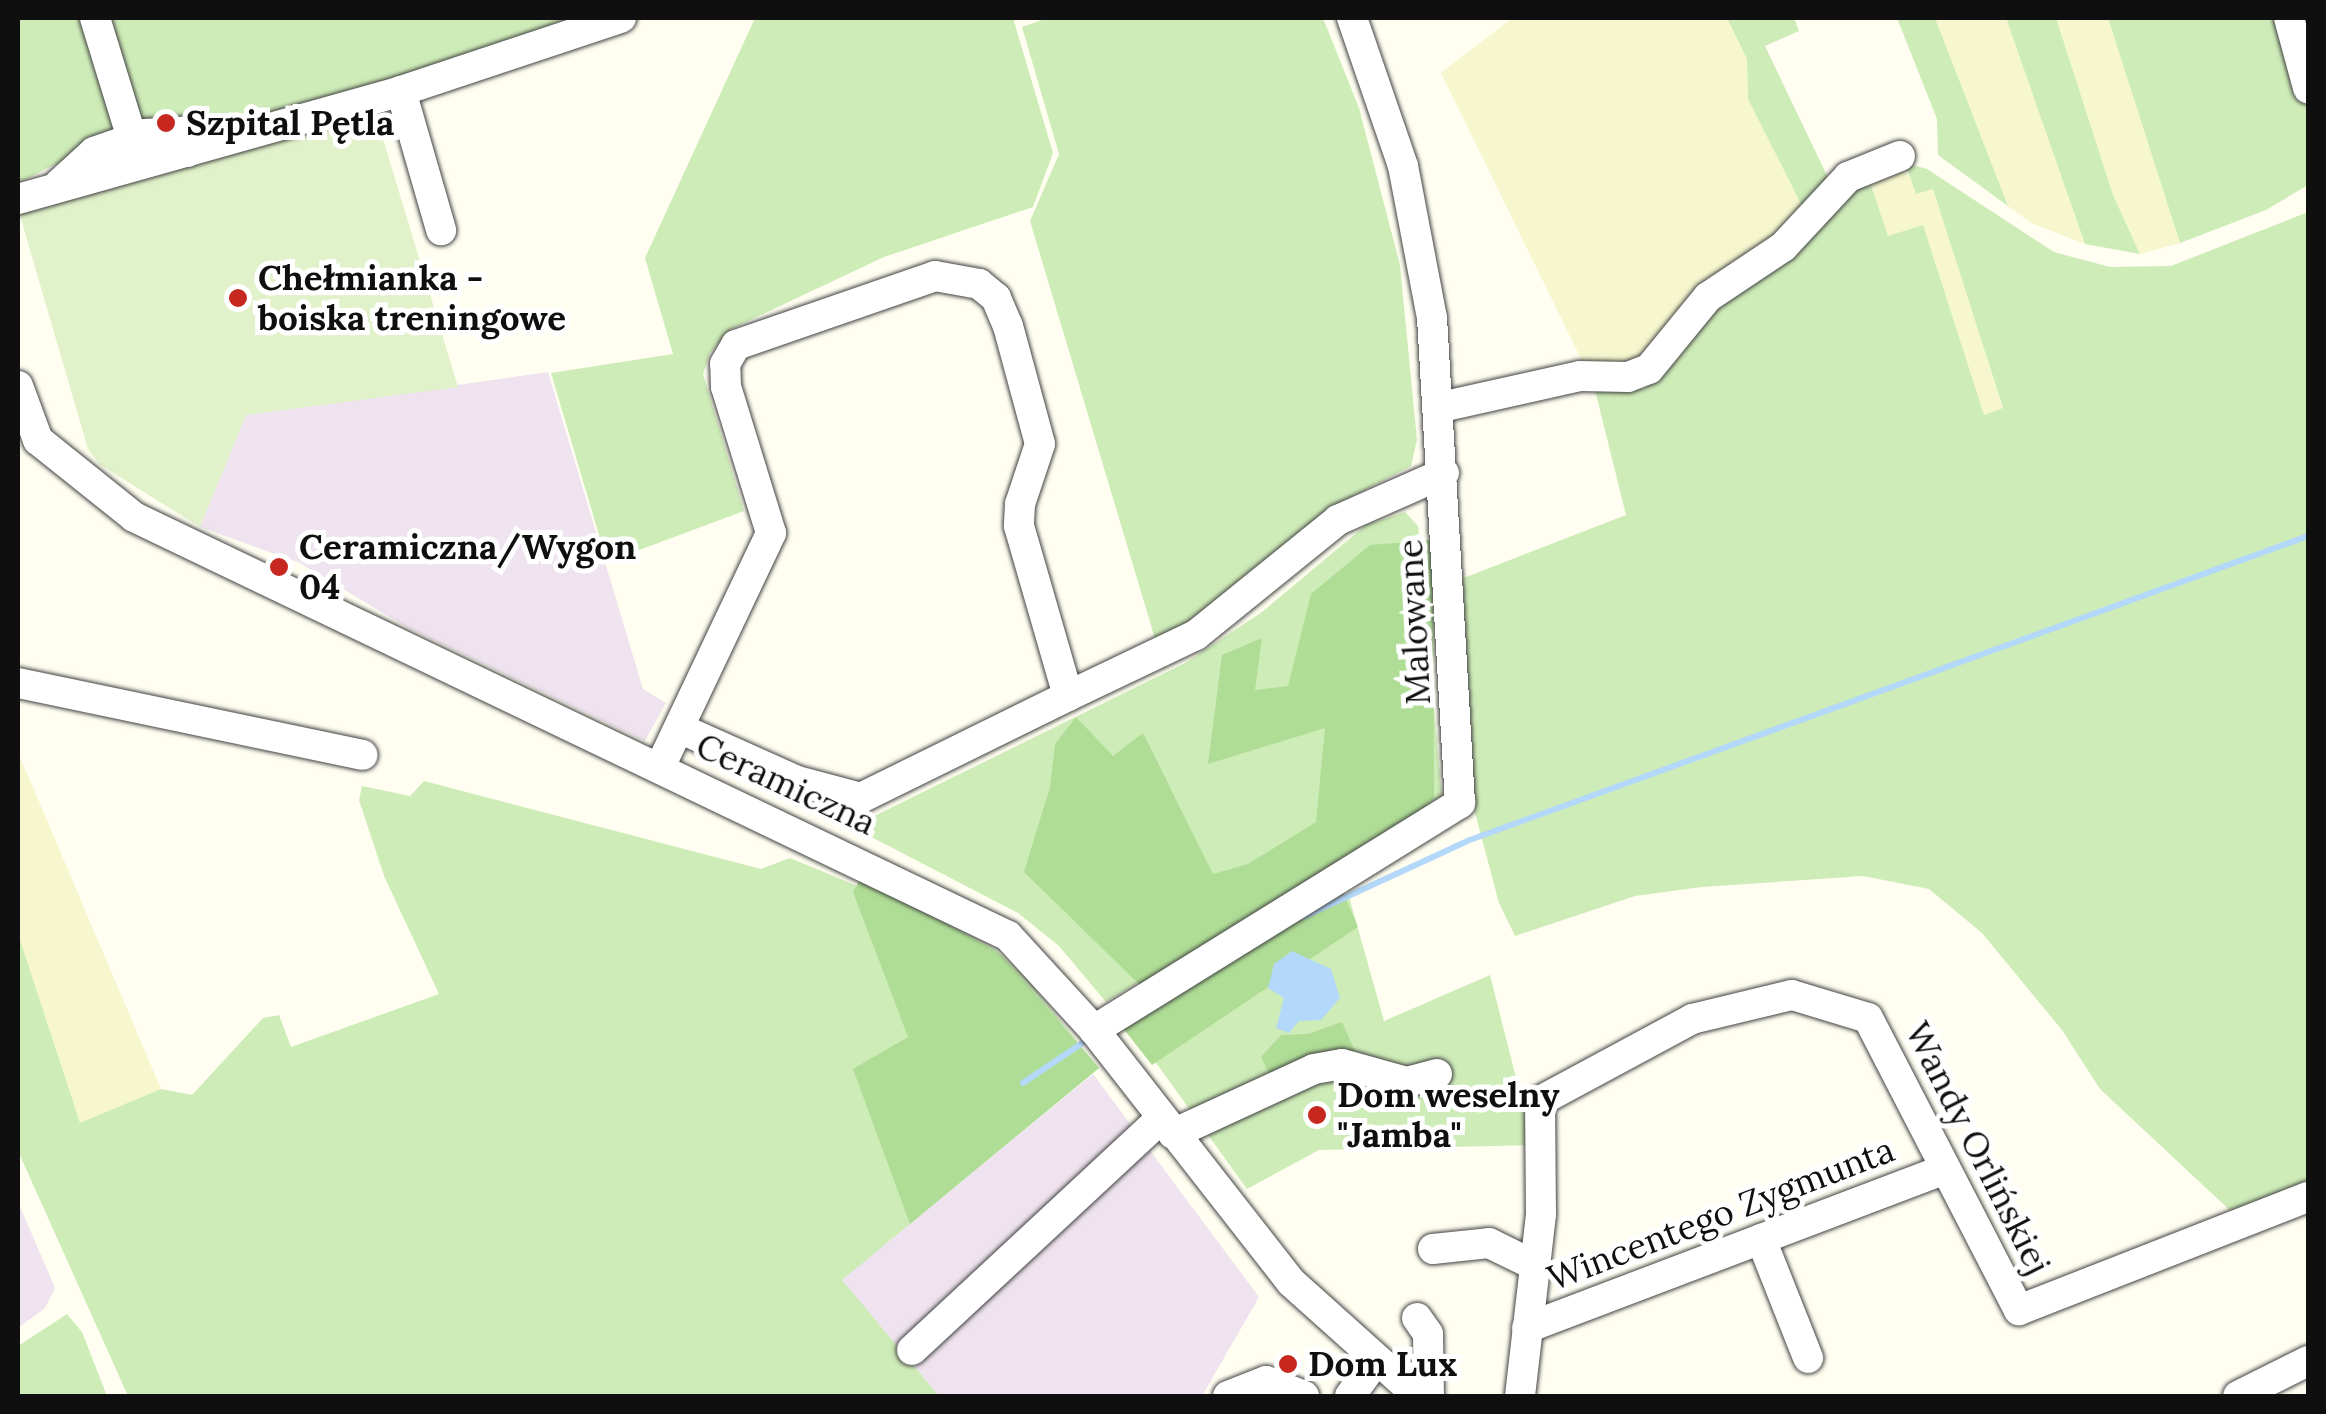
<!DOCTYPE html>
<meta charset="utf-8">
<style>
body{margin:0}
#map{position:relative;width:2326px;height:1414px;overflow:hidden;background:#fffef1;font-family:Lora,serif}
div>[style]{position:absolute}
.industrial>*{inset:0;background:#eee3ee}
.farmland>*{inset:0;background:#f6f7cf}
.green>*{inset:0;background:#ceecb8}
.forest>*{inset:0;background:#afdd96}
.pitch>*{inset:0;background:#e1f2ca}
.water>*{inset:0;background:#b3d8f9}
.stream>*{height:6px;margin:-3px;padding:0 3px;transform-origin:3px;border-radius:3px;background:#b3d8f9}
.roads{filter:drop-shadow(0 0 2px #424242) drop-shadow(0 0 2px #424242)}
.minor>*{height:30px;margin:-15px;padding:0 15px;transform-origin:15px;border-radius:15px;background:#fff}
.dots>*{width:28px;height:28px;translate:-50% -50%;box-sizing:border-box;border:5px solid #fff;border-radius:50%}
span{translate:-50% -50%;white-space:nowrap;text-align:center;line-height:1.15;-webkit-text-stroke:10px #fff;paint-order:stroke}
.poi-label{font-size:35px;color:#0f0f0f;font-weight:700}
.left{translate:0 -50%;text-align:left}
.street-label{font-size:35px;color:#0f0f0f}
.frame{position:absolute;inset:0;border:20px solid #0f0f0f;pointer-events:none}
</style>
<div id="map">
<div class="industrial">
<div style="clip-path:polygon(548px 372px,643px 689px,666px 703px,645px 741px,406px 627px,300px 563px,200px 527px,246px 415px)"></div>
<div style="clip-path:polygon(1093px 1074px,1259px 1297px,1202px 1396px,939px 1396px,841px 1280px)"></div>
<div style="clip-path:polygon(18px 1202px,55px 1288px,45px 1308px,18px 1328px)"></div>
</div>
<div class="farmland">
<div style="clip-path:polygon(1512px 18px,1727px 18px,1747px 59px,1748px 99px,1806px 214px,1636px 365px,1587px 371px,1441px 73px)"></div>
<div style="clip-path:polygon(1935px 18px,2006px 18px,2085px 244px,2031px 223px,2008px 206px)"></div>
<div style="clip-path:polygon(2056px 18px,2108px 18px,2180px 243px,2140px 254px,2113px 195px)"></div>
<div style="clip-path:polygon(1896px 168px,1933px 188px,2003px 409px,1983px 415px,1923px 226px,1888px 236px,1869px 179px)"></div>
<div style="clip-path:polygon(18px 752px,161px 1089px,80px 1124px,19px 950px)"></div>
</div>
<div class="green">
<div style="clip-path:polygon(18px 18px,614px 18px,251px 130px,84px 150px,18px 183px)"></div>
<div style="clip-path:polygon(755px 18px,1013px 18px,1053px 153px,1033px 207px,884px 257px,731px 329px,710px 353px,703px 374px,744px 511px,607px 562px,551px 373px,673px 354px,645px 258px)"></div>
<div style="clip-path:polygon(1048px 18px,1323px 18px,1359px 108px,1400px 265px,1417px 440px,1411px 466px,1332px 507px,1210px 616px,1156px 642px,1030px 221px,1059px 154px,1022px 27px)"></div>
<div style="clip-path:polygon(1727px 18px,1794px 18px,1799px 31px,1765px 46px,1832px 186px,1806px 214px,1748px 99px,1747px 59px)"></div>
<div style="clip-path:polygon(1897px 18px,1935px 18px,2008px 206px,1938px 155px,1937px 119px)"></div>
<div style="clip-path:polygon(2006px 18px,2056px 18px,2113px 195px,2140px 254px,2085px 244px)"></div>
<div style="clip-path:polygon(2108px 18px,2308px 18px,2308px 185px,2266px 210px,2180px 243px)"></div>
<div style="clip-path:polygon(1909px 164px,1927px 169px,2054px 252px,2110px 267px,2171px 266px,2308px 212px,2308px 1189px,2236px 1216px,2100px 1089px,2062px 1030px,1982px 933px,1929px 889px,1863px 876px,1702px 887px,1635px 896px,1515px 936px,1499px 903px,1471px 798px,1461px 579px,1626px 515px,1595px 390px,1644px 389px,1713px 307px,1869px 179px,1888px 236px,1923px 225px,1984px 415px,2003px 408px,1933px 189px,1916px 194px,1908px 171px,1896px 168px)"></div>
<div style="clip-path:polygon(1405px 512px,1418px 526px,1442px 798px,1106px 1002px,1059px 946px,1018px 913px,852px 827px,1185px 663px,1262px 612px,1366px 525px)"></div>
<div style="clip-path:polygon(424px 781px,761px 869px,790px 858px,956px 927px,994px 948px,1025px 977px,1099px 1068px,842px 1280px,939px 1396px,128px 1396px,18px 1151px,18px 934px,80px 1123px,161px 1089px,192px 1095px,263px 1018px,279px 1015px,291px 1047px,439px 994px,384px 876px,359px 800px,362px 786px,410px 796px)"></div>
<div style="clip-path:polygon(1348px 893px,1384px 1021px,1490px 975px,1533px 1145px,1319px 1150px,1247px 1189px,1128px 1024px)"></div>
<div style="clip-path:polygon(67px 1314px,82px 1332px,107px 1396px,18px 1396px,18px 1346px)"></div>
</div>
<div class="forest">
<div style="clip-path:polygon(1433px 540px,1434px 798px,1393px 837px,1143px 988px,1024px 872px,1050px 787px,1055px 744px,1076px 717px,1113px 756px,1143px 733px,1213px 874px,1248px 864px,1316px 822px,1325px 728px,1208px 764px,1222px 655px,1262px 638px,1255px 690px,1288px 686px,1311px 594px,1370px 545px)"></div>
<div style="clip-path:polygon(862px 876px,1000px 954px,1099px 1068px,910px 1224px,853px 1069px,908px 1037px,853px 892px)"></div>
<div style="clip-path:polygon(1339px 883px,1358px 927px,1152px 1065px,1115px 1018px)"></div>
<div style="clip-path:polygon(1342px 1022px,1355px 1051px,1273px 1081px,1261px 1057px,1281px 1035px,1308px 1034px)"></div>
</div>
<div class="pitch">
<div style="clip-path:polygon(374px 109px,458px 387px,246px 415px,200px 527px,99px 464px,88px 449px,18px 209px)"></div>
</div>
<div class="water">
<div style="clip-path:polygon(1292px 951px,1331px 969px,1340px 998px,1321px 1020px,1299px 1021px,1289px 1033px,1276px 1028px,1284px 998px,1268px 988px,1274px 964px)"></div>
</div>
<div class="stream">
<div style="left:1305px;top:916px;width:179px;rotate:-24.8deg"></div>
<div style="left:1467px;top:841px;width:895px;rotate:-19.93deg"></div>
<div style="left:1023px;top:1083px;width:81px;rotate:-33.9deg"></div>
</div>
<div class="roads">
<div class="minor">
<div style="left:95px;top:18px;width:146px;rotate:72.9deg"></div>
<div style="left:2289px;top:18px;width:73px;rotate:74.8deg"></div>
<div style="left:401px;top:91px;width:145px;rotate:73.9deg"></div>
<div style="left:59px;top:184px;width:47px;rotate:-42.4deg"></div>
<div style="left:94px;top:152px;width:54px;rotate:-19.4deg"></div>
<div style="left:145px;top:134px;width:53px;rotate:-3.2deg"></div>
<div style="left:198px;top:131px;width:13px;rotate:81deg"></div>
<div style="left:200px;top:144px;width:15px;rotate:148deg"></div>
<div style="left:18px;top:199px;width:398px;rotate:-15.7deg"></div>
<div style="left:401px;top:91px;width:232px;rotate:-18.4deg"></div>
<div style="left:18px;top:386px;width:58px;rotate:69.7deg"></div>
<div style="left:38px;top:440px;width:123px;rotate:38.7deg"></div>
<div style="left:134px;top:517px;width:969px;rotate:25.61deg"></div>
<div style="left:1008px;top:936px;width:129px;rotate:47.5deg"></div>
<div style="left:1095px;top:1031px;width:318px;rotate:52deg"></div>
<div style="left:1291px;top:1282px;width:171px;rotate:41.9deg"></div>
<div style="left:1441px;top:407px;width:142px;rotate:-12.6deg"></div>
<div style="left:1580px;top:376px;width:48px;rotate:1.2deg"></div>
<div style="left:1628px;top:377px;width:22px;rotate:-21deg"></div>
<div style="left:1649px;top:369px;width:93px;rotate:-50.7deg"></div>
<div style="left:1708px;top:297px;width:90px;rotate:-33.7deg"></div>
<div style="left:1783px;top:247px;width:96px;rotate:-47.1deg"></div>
<div style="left:1848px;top:177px;width:56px;rotate:-22deg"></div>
<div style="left:18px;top:683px;width:352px;rotate:11.8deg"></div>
<div style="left:1068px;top:696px;width:142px;rotate:-25.5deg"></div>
<div style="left:1196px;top:635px;width:183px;rotate:-39deg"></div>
<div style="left:1338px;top:520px;width:116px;rotate:-23.9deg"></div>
<div style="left:660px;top:767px;width:259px;rotate:-64.6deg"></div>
<div style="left:771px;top:533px;width:153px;rotate:-107.1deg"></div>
<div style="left:726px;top:387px;width:23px;rotate:-92deg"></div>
<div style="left:725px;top:364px;width:22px;rotate:-60deg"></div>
<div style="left:736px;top:345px;width:211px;rotate:-19.1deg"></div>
<div style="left:935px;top:276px;width:45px;rotate:10.3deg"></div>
<div style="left:979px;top:284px;width:22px;rotate:39deg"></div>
<div style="left:996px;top:298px;width:30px;rotate:67deg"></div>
<div style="left:1008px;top:326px;width:122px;rotate:74.8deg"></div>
<div style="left:1040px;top:444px;width:63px;rotate:108.4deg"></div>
<div style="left:1020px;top:504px;width:22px;rotate:93deg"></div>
<div style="left:1019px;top:526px;width:177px;rotate:73.9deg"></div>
<div style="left:1068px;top:696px;width:231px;rotate:153.8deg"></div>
<div style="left:861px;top:798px;width:66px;rotate:-165.1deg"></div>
<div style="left:797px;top:781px;width:129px;rotate:-155.8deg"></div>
<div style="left:1094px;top:1030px;width:431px;rotate:-31.8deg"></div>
<div style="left:1460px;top:803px;width:486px;rotate:-93.3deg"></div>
<div style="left:1432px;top:318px;width:155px;rotate:-100.8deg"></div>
<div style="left:1403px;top:166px;width:157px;rotate:-109deg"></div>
<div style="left:1173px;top:1134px;width:155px;rotate:-24.7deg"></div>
<div style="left:1314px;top:1069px;width:28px;rotate:-10deg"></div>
<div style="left:1342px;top:1064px;width:67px;rotate:15.5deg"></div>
<div style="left:1407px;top:1082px;width:31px;rotate:-15deg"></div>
<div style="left:1761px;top:1239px;width:128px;rotate:68.4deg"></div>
<div style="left:1433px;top:1249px;width:56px;rotate:-6.1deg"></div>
<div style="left:1489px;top:1243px;width:52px;rotate:26.1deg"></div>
<div style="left:1417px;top:1318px;width:19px;rotate:55deg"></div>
<div style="left:1428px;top:1334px;width:62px;rotate:89.1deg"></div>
<div style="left:1527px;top:1328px;width:444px;rotate:-20.8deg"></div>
<div style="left:912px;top:1350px;width:340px;rotate:-42.9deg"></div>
<div style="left:1228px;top:1396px;width:41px;rotate:-21.5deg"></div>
<div style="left:1266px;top:1381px;width:41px;rotate:21.5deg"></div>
<div style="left:1350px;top:1396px;width:42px;rotate:-53.7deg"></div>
<div style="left:1520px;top:1396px;width:183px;rotate:-83.4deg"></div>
<div style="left:1541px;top:1214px;width:113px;rotate:-90.5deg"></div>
<div style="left:1540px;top:1101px;width:173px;rotate:-28.3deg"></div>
<div style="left:1692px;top:1019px;width:103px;rotate:-13.5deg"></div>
<div style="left:1792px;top:995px;width:79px;rotate:16.8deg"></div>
<div style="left:1868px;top:1018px;width:329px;rotate:62.7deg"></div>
<div style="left:2019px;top:1310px;width:310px;rotate:-21.4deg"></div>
<div style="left:2238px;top:1396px;width:78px;rotate:-26.6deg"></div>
</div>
</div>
<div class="dots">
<div style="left:166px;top:123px;background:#c62820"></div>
<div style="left:238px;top:298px;background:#c62820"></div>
<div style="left:279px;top:567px;background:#c62820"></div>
<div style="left:1317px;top:1115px;background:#c62820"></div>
<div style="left:1288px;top:1364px;background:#c62820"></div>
</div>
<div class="poi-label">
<span class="left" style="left:186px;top:123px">Szpital Pętla</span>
<span class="left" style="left:258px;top:298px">Chełmianka -<br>boiska treningowe</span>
<span class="left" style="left:299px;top:567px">Ceramiczna/Wygon<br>04</span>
<span class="left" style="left:1337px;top:1115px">Dom weselny<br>"Jamba"</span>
<span class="left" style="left:1308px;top:1364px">Dom Lux</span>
</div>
<div class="street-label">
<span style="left:1414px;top:622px;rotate:-93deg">Malowane</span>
<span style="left:786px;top:784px;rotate:25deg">Ceramiczna</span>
<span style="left:1978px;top:1148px;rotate:63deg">Wandy Orlińskiej</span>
<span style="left:1721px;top:1214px;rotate:-21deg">Wincentego Zygmunta</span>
</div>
<div class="frame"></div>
</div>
